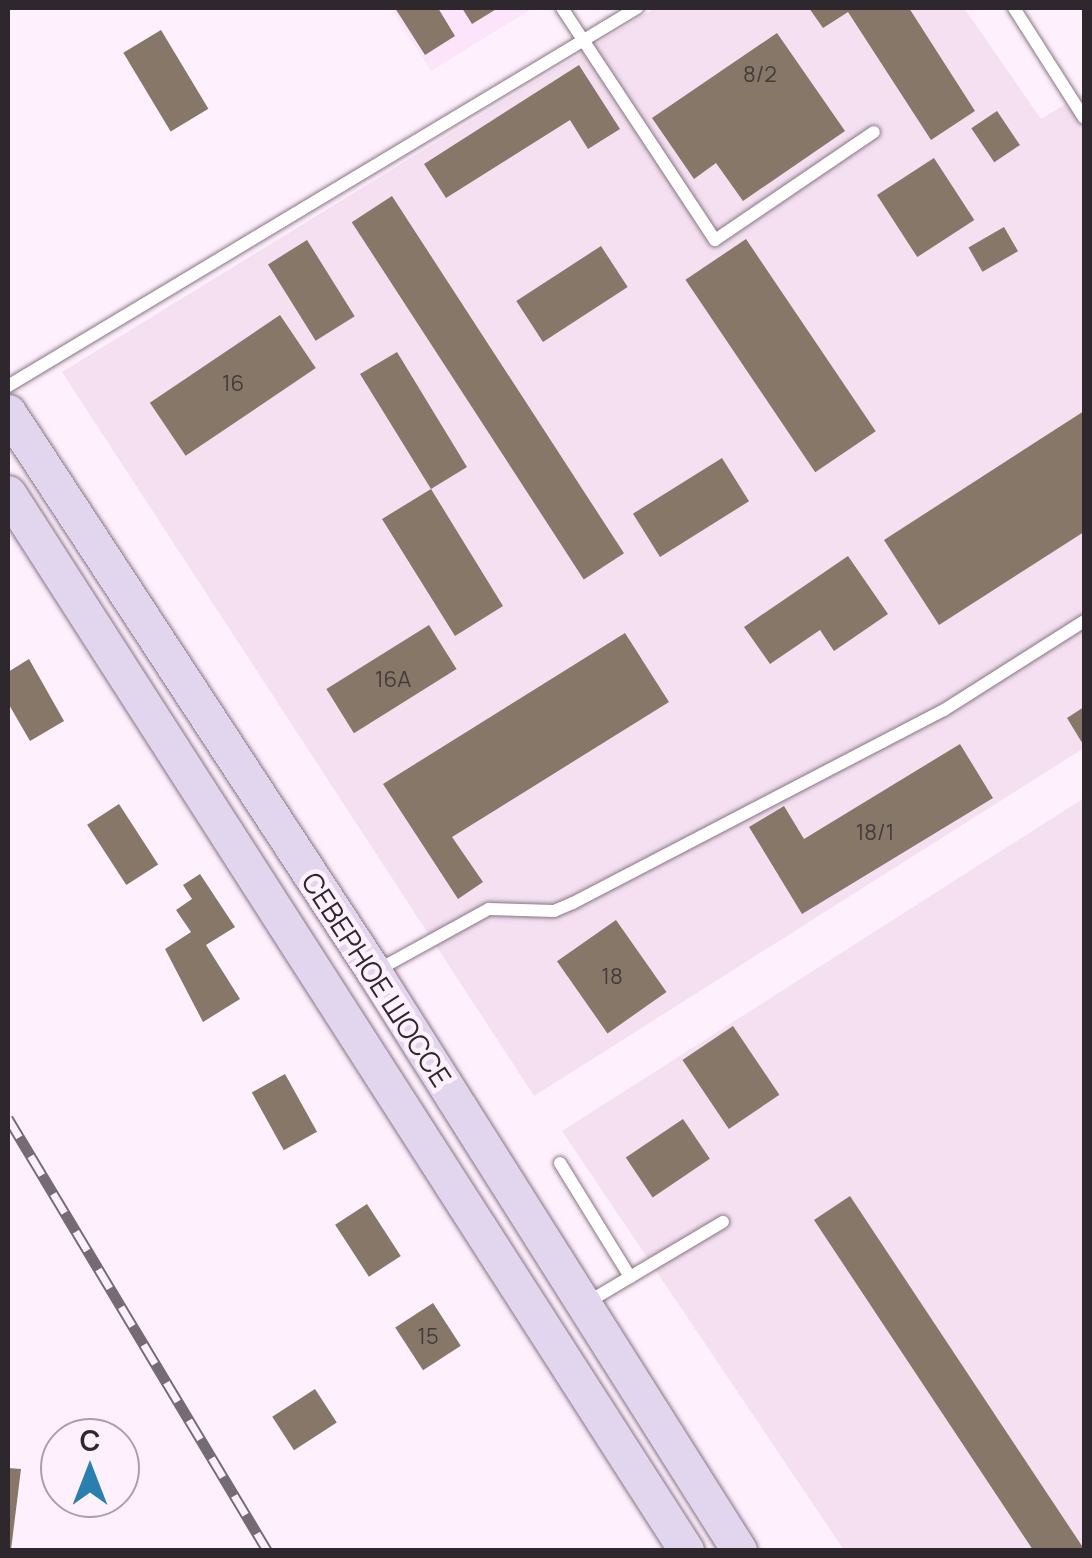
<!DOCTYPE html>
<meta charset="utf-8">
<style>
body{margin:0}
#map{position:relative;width:1092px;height:1558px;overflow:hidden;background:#fff0fd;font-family:Manrope,sans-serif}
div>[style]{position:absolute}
.built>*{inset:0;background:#fce4fa}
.industrial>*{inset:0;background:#f4e0f0}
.building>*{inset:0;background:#867768;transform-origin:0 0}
.roads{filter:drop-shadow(0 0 2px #877685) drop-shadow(0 0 2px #877685)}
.service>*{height:12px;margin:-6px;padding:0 6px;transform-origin:6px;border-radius:6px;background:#fff}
.secondary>*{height:35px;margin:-17.5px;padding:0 17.5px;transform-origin:17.5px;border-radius:17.5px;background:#e2d5ee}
.rail>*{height:11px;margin-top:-5.5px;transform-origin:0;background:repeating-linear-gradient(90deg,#fff0fd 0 22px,#756b74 0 44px);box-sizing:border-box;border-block:2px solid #756b74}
span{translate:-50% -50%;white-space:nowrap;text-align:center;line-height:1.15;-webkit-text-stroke:9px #fff0fd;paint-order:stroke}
.number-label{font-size:22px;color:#443b3c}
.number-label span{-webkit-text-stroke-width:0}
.street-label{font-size:28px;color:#2e272d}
.frame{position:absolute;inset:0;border:10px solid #2e272d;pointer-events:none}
.north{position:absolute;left:40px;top:1418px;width:100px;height:100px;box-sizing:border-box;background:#fff0fd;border:2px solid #aba0aa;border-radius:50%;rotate:0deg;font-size:28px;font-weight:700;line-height:40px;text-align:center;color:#2e272d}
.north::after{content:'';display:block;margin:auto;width:35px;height:45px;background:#297fae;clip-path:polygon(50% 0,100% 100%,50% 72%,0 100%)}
</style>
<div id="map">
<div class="built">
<div style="clip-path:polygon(391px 8px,533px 8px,431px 71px)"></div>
</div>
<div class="industrial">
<div style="clip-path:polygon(655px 8px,964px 8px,1041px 119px,1084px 93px,1084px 748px,534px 1096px,62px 372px)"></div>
<div style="clip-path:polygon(1084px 798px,1084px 1550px,844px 1550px,562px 1131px)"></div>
</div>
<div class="building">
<div style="clip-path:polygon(395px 8px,438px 8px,455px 36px,425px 55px)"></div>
<div style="clip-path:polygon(462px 8px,498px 8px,472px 24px)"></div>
<div style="clip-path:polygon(809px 8px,909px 8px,975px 111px,931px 140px,848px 12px,823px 28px)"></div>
<div style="left:161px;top:30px;width:92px;height:44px;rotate:59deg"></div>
<div style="clip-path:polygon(777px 33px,845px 131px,743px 201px,716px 163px,694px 179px,652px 118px)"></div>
<div style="clip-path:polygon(579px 65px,620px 129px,588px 149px,570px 120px,446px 198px,424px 164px)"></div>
<div style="left:997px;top:111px;width:41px;height:31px;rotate:56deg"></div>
<div style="left:934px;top:158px;width:74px;height:68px;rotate:57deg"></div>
<div style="left:392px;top:196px;width:426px;height:48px;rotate:57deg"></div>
<div style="left:1004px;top:227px;width:28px;height:41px;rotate:60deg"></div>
<div style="left:746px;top:239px;width:232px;height:73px;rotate:56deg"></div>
<div style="left:307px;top:240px;width:90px;height:46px;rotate:58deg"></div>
<div style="left:601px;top:246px;width:49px;height:101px;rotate:57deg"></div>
<div style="left:280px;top:315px;width:64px;height:157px;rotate:56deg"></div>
<div style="clip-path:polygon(397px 352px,467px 467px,431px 489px,503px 606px,455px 636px,382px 519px,431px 489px,360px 374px)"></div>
<div style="clip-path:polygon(1084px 411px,1084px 532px,939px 625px,884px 540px)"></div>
<div style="left:722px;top:458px;width:51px;height:105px;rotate:58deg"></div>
<div style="clip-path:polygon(848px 556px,888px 614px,834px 651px,820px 630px,770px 664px,744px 627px)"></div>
<div style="left:429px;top:625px;width:52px;height:121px;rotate:58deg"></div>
<div style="clip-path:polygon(625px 633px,669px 702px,452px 837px,483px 882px,458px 899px,383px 784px)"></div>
<div style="clip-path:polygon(29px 659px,64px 721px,30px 741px,8px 703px,8px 672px)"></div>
<div style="clip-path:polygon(1084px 707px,1084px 746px,1067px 718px)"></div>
<div style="clip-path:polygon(960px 744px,993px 798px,802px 914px,749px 827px,784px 806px,804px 839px)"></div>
<div style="left:119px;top:804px;width:72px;height:38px;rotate:57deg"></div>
<div style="clip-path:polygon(200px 874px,235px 927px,206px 945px,240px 999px,203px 1022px,165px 949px,191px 932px,176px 910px,192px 899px,183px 885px)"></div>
<div style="left:616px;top:920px;width:88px;height:72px;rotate:55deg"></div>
<div style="left:733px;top:1026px;width:83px;height:61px;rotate:56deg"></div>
<div style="left:285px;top:1074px;width:66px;height:38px;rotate:61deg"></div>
<div style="left:683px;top:1119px;width:48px;height:69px;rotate:56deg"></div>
<div style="clip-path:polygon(850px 1196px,1084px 1549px,1084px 1550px,1033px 1550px,814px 1220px)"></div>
<div style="left:367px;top:1204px;width:62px;height:38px;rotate:57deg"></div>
<div style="left:433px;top:1303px;width:51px;height:45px;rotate:57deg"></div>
<div style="left:315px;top:1389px;width:40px;height:51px;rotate:57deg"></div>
<div style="clip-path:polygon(8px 1468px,21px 1469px,11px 1550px,8px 1550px)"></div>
</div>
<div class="roads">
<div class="service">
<div style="left:562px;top:8px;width:278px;rotate:56.6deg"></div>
<div style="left:715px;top:240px;width:192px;rotate:-34.2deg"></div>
<div style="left:1014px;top:8px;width:130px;rotate:57.5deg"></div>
<div style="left:8px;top:386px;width:734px;rotate:-31deg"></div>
<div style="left:376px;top:971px;width:129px;rotate:-28.8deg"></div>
<div style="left:489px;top:909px;width:65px;rotate:1.8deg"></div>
<div style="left:554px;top:911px;width:21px;rotate:-23deg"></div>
<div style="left:573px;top:903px;width:418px;rotate:-27.5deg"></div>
<div style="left:944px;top:710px;width:166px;rotate:-32.4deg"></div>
<div style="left:560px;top:1163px;width:134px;rotate:58.4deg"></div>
<div style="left:588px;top:1302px;width:157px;rotate:-30.7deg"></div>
</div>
<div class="secondary">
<div style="left:8px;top:412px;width:669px;rotate:56.83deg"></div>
<div style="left:374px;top:972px;width:684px;rotate:57.73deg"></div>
<div style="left:8px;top:493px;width:1256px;rotate:57.32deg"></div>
</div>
</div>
<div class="rail">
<div style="left:8px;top:1118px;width:504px;rotate:59.06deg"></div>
</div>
<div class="number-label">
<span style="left:760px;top:75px">8/2</span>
<span style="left:233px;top:384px">16</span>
<span style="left:393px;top:680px">16А</span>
<span style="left:875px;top:833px">18/1</span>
<span style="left:612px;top:977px">18</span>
<span style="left:428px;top:1337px">15</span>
</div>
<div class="street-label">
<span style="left:377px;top:979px;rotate:57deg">СЕВЕРНОЕ ШОССЕ</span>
</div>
<div class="frame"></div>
<div class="north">С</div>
</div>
